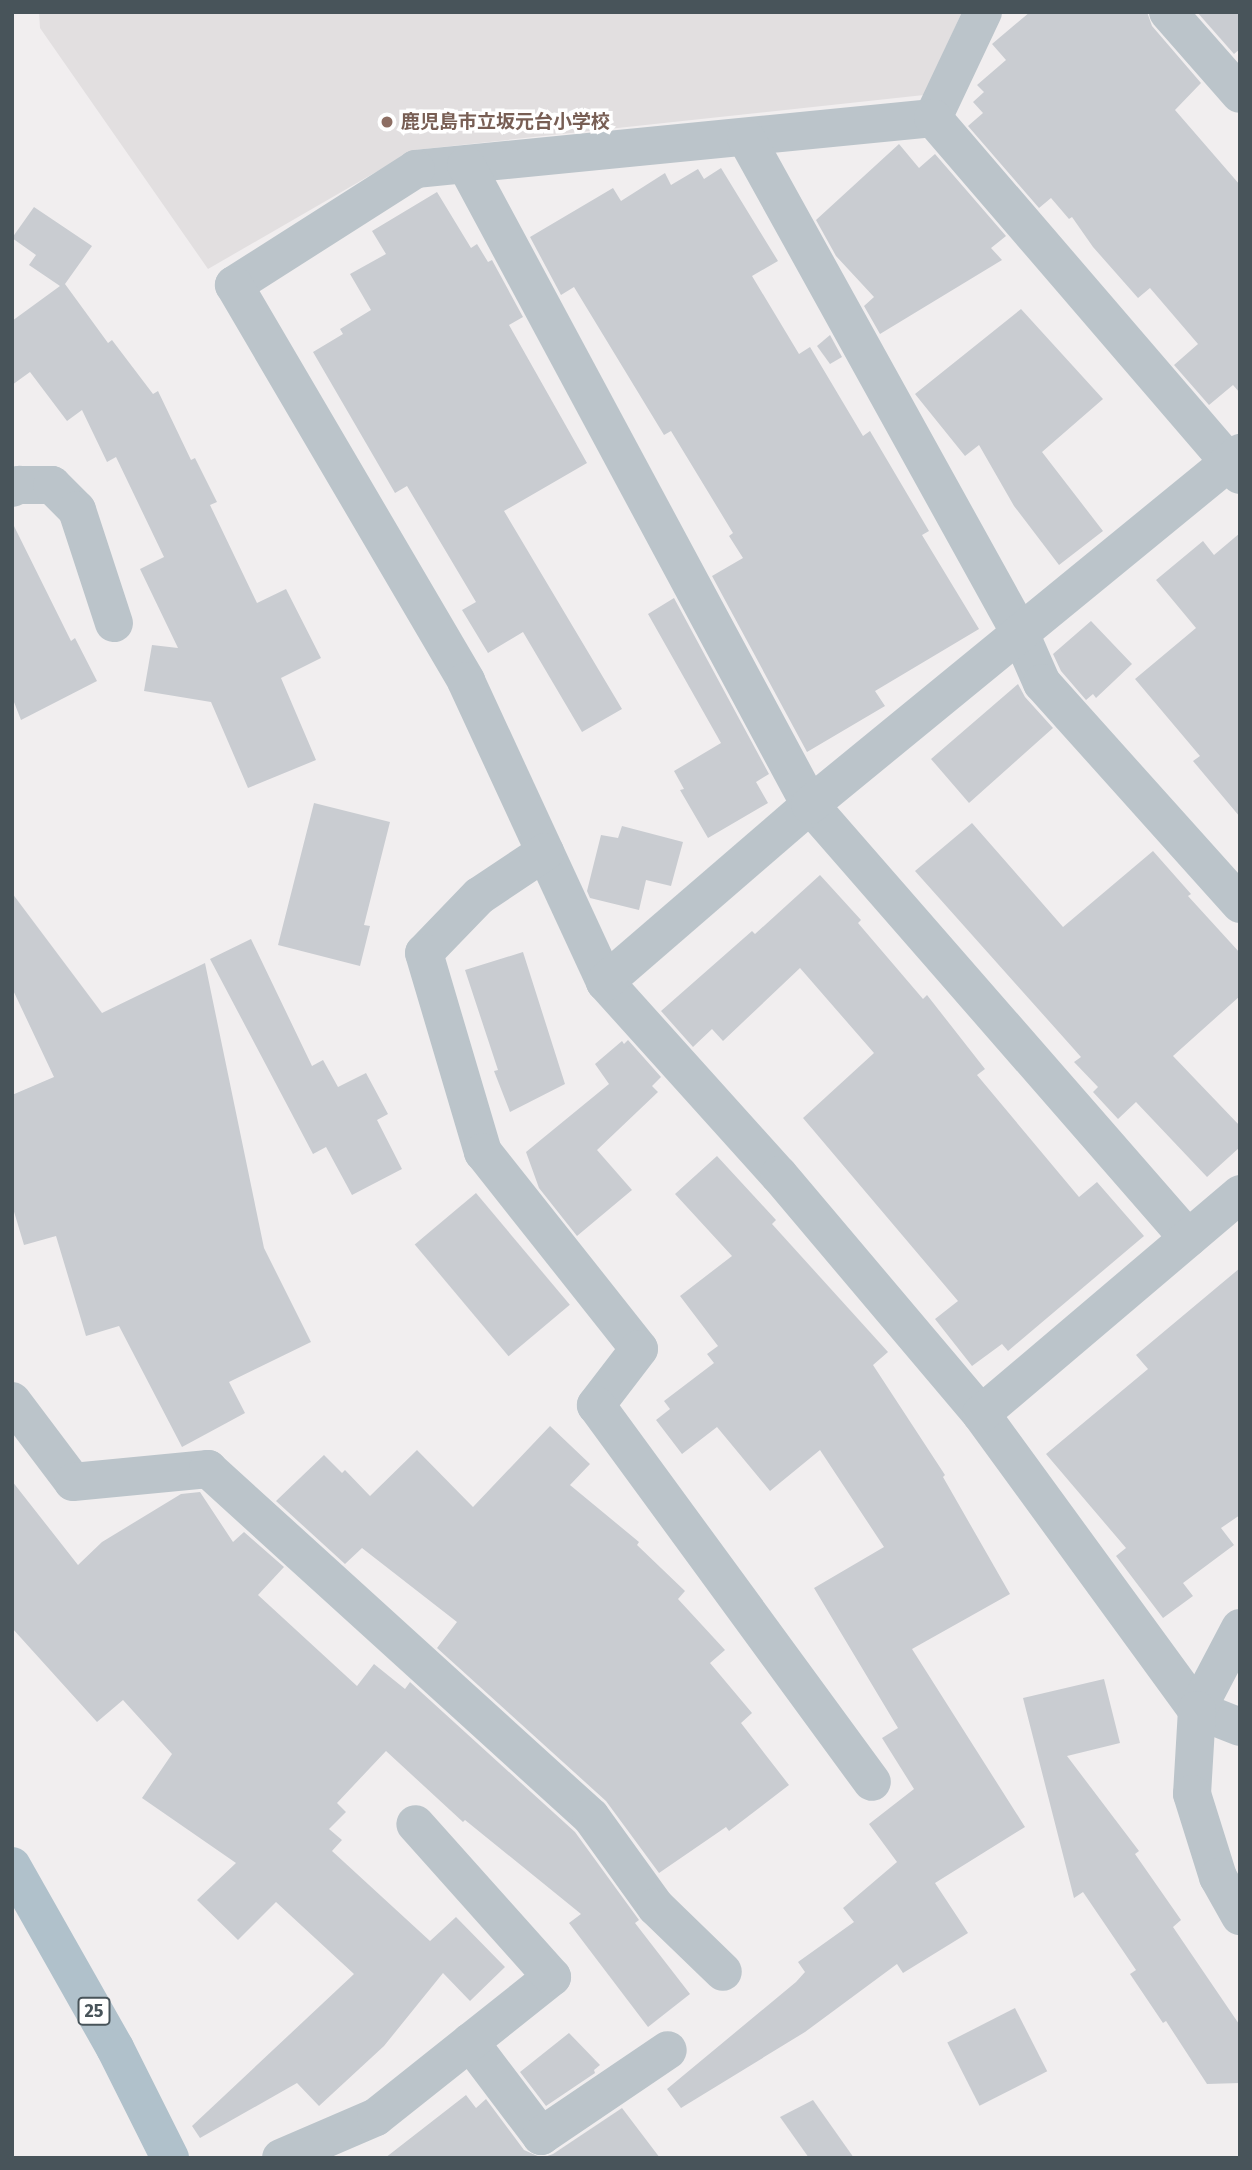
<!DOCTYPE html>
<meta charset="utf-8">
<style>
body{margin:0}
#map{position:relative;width:1252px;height:2170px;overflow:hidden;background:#f1eeef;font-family:"Fira Sans","Noto Sans JP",sans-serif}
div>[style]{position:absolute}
.education>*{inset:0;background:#e2dfe0}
.building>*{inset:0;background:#c9ccd1;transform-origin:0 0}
.minor>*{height:38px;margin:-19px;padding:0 19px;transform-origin:19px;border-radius:19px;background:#bbc4ca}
.tertiary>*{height:38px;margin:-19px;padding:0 19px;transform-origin:19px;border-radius:19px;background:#bbc4ca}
.primary>*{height:38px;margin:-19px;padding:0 19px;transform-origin:19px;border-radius:19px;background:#b0c1cb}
.dots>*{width:19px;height:19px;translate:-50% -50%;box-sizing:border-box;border:4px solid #fff;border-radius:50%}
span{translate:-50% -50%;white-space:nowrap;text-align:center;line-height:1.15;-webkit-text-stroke:7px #fff;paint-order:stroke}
.shield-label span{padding:2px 5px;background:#fff;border:2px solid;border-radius:5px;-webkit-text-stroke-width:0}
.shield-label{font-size:18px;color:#48545a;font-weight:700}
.education-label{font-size:19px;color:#785e54;font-weight:700}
.left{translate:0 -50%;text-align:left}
.frame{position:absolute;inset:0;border:14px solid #48545a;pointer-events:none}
</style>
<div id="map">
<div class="education">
<div style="clip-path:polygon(39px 12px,962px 12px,924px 95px,414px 150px,208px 269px,40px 28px)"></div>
</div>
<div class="building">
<div style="clip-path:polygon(1030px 12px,1147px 12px,1152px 26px,1201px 83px,1175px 110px,1240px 185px,1240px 393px,1233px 385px,1209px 405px,1174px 365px,1198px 344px,1150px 288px,1138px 298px,1093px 247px,1072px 217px,1069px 219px,1051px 198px,1039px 208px,968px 126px,983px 113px,973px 102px,984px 92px,977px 85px,1006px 60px,992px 44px)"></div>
<div style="clip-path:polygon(1197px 12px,1240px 12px,1240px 49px,1234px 54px)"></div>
<div style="clip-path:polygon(899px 144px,919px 168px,935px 154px,1006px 236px,991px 248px,1002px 260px,880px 334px,864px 306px,874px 297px,836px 256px,816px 220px)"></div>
<div style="clip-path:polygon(721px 168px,778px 261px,752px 276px,799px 354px,810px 347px,863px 436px,870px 431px,929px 531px,922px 535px,979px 629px,875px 691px,885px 706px,807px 752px,712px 576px,743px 558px,729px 536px,733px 533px,671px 431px,664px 435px,574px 287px,561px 295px,530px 237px,613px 188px,621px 201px,665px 173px,671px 185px,698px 169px,704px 179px)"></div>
<div style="clip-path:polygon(437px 192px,471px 248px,477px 244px,488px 262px,492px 260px,523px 317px,509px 325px,587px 463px,504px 511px,622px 709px,582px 732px,523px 632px,488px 653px,462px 610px,476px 602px,407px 486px,395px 493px,313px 352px,343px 334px,340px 329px,371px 310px,350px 274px,386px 254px,372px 231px)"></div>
<div style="clip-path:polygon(34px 207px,92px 246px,65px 284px,108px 343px,112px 340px,153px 394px,158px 391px,191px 460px,195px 458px,217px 502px,210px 505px,257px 603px,286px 589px,321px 658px,281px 678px,316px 760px,248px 788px,211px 702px,144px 691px,152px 645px,178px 648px,140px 569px,164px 557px,116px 457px,107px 462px,82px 410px,67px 421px,30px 372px,12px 385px,12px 321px,60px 286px,29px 265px,36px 255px,12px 238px)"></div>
<div style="clip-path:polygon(1021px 309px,1103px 399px,1042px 452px,1103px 531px,1059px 565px,1014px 506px,979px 445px,965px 456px,915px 394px)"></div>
<div style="clip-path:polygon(830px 335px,842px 357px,830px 364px,817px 346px)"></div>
<div style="clip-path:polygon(12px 522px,71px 641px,75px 638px,97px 681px,21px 720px,12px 697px)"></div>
<div style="clip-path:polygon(1240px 533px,1240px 817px,1193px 761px,1200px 756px,1135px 679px,1196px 628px,1156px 580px,1203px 541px,1214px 555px)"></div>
<div style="clip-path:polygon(674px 598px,769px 774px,756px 782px,768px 803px,708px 838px,680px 790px,684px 789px,674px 771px,721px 743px,648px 614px)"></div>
<div style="clip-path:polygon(1091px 621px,1132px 664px,1096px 698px,1093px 694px,1086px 700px,1061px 671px,1053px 654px)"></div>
<div style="clip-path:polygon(1018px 684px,1025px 697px,1053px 728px,969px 803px,931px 759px)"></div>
<div style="clip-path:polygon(314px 803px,390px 822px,364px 925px,370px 926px,360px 966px,278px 945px)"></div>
<div style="clip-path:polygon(972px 823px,1063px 927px,1153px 851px,1191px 894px,1188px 896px,1240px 953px,1240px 996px,1173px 1056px,1240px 1126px,1240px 1147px,1207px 1177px,1136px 1102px,1118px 1119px,1093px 1092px,1098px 1087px,1074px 1062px,1081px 1057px,915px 871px)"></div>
<div style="clip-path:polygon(622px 826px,683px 842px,671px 886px,646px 880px,639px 910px,590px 898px,587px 891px,601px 835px,618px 838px)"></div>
<div style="clip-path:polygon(820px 875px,861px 920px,858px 923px,923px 999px,927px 995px,985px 1069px,977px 1075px,1079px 1197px,1097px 1182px,1144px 1236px,1008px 1351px,1002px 1344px,972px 1366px,935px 1319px,958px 1301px,803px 1118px,874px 1053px,800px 968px,723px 1041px,712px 1029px,693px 1047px,661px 1011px,752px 931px,755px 934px)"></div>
<div style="clip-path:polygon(12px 893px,102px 1013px,205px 963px,264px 1248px,311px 1342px,229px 1382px,245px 1413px,182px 1447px,119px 1326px,86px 1336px,56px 1236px,24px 1245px,12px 1205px,12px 1095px,54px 1077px,12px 988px)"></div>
<div style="clip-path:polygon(251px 939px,312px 1066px,323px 1060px,338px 1087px,366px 1073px,388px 1114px,377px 1120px,402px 1169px,352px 1195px,326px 1147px,313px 1154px,210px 959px)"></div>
<div style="clip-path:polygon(523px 952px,565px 1084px,510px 1112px,494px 1071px,498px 1070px,465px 970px)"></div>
<div style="clip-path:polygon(628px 1040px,661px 1077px,652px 1086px,658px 1092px,597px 1150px,632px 1190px,577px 1236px,539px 1188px,526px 1152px,609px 1084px,595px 1064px,622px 1041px,624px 1044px)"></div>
<div style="clip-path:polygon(717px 1156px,776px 1220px,772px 1224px,888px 1352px,873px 1365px,945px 1475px,943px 1477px,1010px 1594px,912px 1649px,1025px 1827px,935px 1883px,968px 1933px,903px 1973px,897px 1964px,805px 2032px,681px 2108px,667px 2089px,796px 1982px,805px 1972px,798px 1962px,854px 1922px,843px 1908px,897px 1862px,869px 1824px,914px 1789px,882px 1738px,898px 1728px,814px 1588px,884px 1547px,820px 1450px,770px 1491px,717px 1427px,682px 1454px,656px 1420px,670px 1409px,664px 1401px,714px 1363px,707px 1354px,718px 1346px,680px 1296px,732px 1256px,675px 1194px)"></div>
<div style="left:476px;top:1193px;width:146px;height:80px;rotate:50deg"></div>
<div style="clip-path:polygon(1240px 1268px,1240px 1515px,1221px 1528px,1234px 1545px,1183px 1583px,1193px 1596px,1163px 1618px,1116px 1556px,1126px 1548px,1046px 1454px,1148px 1369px,1136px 1355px)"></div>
<div style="clip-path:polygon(550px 1426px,590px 1464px,570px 1485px,639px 1542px,637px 1545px,685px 1591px,678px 1599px,725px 1650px,710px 1663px,752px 1713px,741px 1723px,789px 1785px,729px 1831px,726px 1827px,659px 1873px,606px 1801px,437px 1648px,457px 1622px,362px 1548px,345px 1564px,276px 1501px,324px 1455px,342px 1473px,345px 1470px,370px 1496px,417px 1450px,473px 1507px)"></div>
<div style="clip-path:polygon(12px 1481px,78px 1565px,102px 1542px,181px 1494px,200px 1492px,233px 1542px,244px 1532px,284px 1567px,258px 1595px,357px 1686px,374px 1664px,405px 1689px,410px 1682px,575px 1832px,639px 1920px,635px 1923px,690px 1994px,648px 2027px,569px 1923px,581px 1914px,465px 1820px,463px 1822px,386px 1751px,337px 1803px,346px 1812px,329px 1829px,342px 1840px,332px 1851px,430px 1941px,456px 1917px,505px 1967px,470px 2001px,443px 1973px,384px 2046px,319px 2106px,297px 2083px,200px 2138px,192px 2126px,354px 1974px,276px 1902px,238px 1940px,197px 1900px,236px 1863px,142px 1798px,172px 1754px,123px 1700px,97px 1722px,12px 1628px)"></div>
<div style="clip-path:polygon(1104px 1679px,1120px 1743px,1067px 1756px,1139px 1851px,1135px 1854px,1181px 1920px,1173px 1927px,1239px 2024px,1240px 2083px,1207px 2084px,1166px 2021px,1163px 2023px,1130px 1974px,1136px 1970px,1083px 1892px,1074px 1898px,1023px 1698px)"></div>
<div style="left:1015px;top:2008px;width:71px;height:76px;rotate:63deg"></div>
<div style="clip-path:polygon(569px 2033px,600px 2065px,594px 2070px,595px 2073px,546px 2106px,520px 2072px)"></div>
<div style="clip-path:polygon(466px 2095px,476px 2108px,486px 2099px,524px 2150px,542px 2158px,385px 2158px)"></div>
<div style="clip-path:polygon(813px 2100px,854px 2158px,809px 2158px,780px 2117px)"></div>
<div style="clip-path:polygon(622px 2108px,660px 2158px,542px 2158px,553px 2154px)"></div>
</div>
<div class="minor">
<div style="left:983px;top:12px;width:117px;rotate:115.3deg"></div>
<div style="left:933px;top:118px;width:520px;rotate:174.37deg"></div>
<div style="left:416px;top:169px;width:216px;rotate:147.5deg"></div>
<div style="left:234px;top:285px;width:459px;rotate:59.6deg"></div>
<div style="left:466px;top:681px;width:332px;rotate:65.2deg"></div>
<div style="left:605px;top:982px;width:260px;rotate:48deg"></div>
<div style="left:779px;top:1175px;width:313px;rotate:49.8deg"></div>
<div style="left:981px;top:1414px;width:366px;rotate:53.9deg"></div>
<div style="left:1197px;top:1710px;width:46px;rotate:21.6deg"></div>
<div style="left:1168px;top:12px;width:109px;rotate:48.7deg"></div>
<div style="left:933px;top:118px;width:471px;rotate:49.3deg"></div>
<div style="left:746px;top:138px;width:566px;rotate:61.03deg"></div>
<div style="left:1020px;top:633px;width:55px;rotate:66.3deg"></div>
<div style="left:1042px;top:683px;width:297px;rotate:48.1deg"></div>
<div style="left:466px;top:165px;width:727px;rotate:61.74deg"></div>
<div style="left:810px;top:805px;width:575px;rotate:48.88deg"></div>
<div style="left:12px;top:488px;width:8px;rotate:-23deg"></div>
<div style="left:19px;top:485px;width:33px"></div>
<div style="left:52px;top:485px;width:35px;rotate:45deg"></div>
<div style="left:77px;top:510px;width:119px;rotate:71.9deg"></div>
<div style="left:545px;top:852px;width:79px;rotate:146.3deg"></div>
<div style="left:479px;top:896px;width:79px;rotate:134deg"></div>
<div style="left:424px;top:953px;width:208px;rotate:73.5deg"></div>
<div style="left:483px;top:1152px;width:251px;rotate:51.6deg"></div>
<div style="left:639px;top:1349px;width:71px;rotate:127.5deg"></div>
<div style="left:596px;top:1405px;width:467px;rotate:53.8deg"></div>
<div style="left:605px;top:982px;width:271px;rotate:-40.8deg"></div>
<div style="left:810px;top:805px;width:556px;rotate:-39.3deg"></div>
<div style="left:12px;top:1401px;width:101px;rotate:53deg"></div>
<div style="left:73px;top:1482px;width:136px;rotate:-5.5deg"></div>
<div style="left:208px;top:1469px;width:517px;rotate:42.26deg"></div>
<div style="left:591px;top:1817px;width:111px;rotate:54.2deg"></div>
<div style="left:656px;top:1907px;width:93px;rotate:44.1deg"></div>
<div style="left:981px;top:1414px;width:340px;rotate:-40.3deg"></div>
<div style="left:470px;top:2042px;width:118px;rotate:52.9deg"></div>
<div style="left:541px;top:2136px;width:153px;rotate:-34.1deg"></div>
<div style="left:281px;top:2158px;width:103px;rotate:-23.3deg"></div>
<div style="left:376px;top:2117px;width:225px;rotate:-38.5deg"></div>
<div style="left:552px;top:1977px;width:205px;rotate:-131.8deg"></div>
</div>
<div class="tertiary">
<div style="left:1240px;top:1628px;width:93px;rotate:117.7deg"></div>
<div style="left:1197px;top:1710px;width:84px;rotate:93.4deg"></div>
<div style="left:1192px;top:1794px;width:87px;rotate:72.6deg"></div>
<div style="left:1218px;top:1877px;width:45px;rotate:60.6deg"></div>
</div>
<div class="primary">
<div style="left:12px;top:1866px;width:209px;rotate:60.5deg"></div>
<div style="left:115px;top:2048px;width:123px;rotate:63.4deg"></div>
</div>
<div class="dots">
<div style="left:387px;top:122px;background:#8d6e63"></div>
</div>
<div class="shield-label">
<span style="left:94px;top:2011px">25</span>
</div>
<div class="education-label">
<span class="left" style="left:401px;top:122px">鹿児島市立坂元台小学校</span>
</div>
<div class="frame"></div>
</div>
